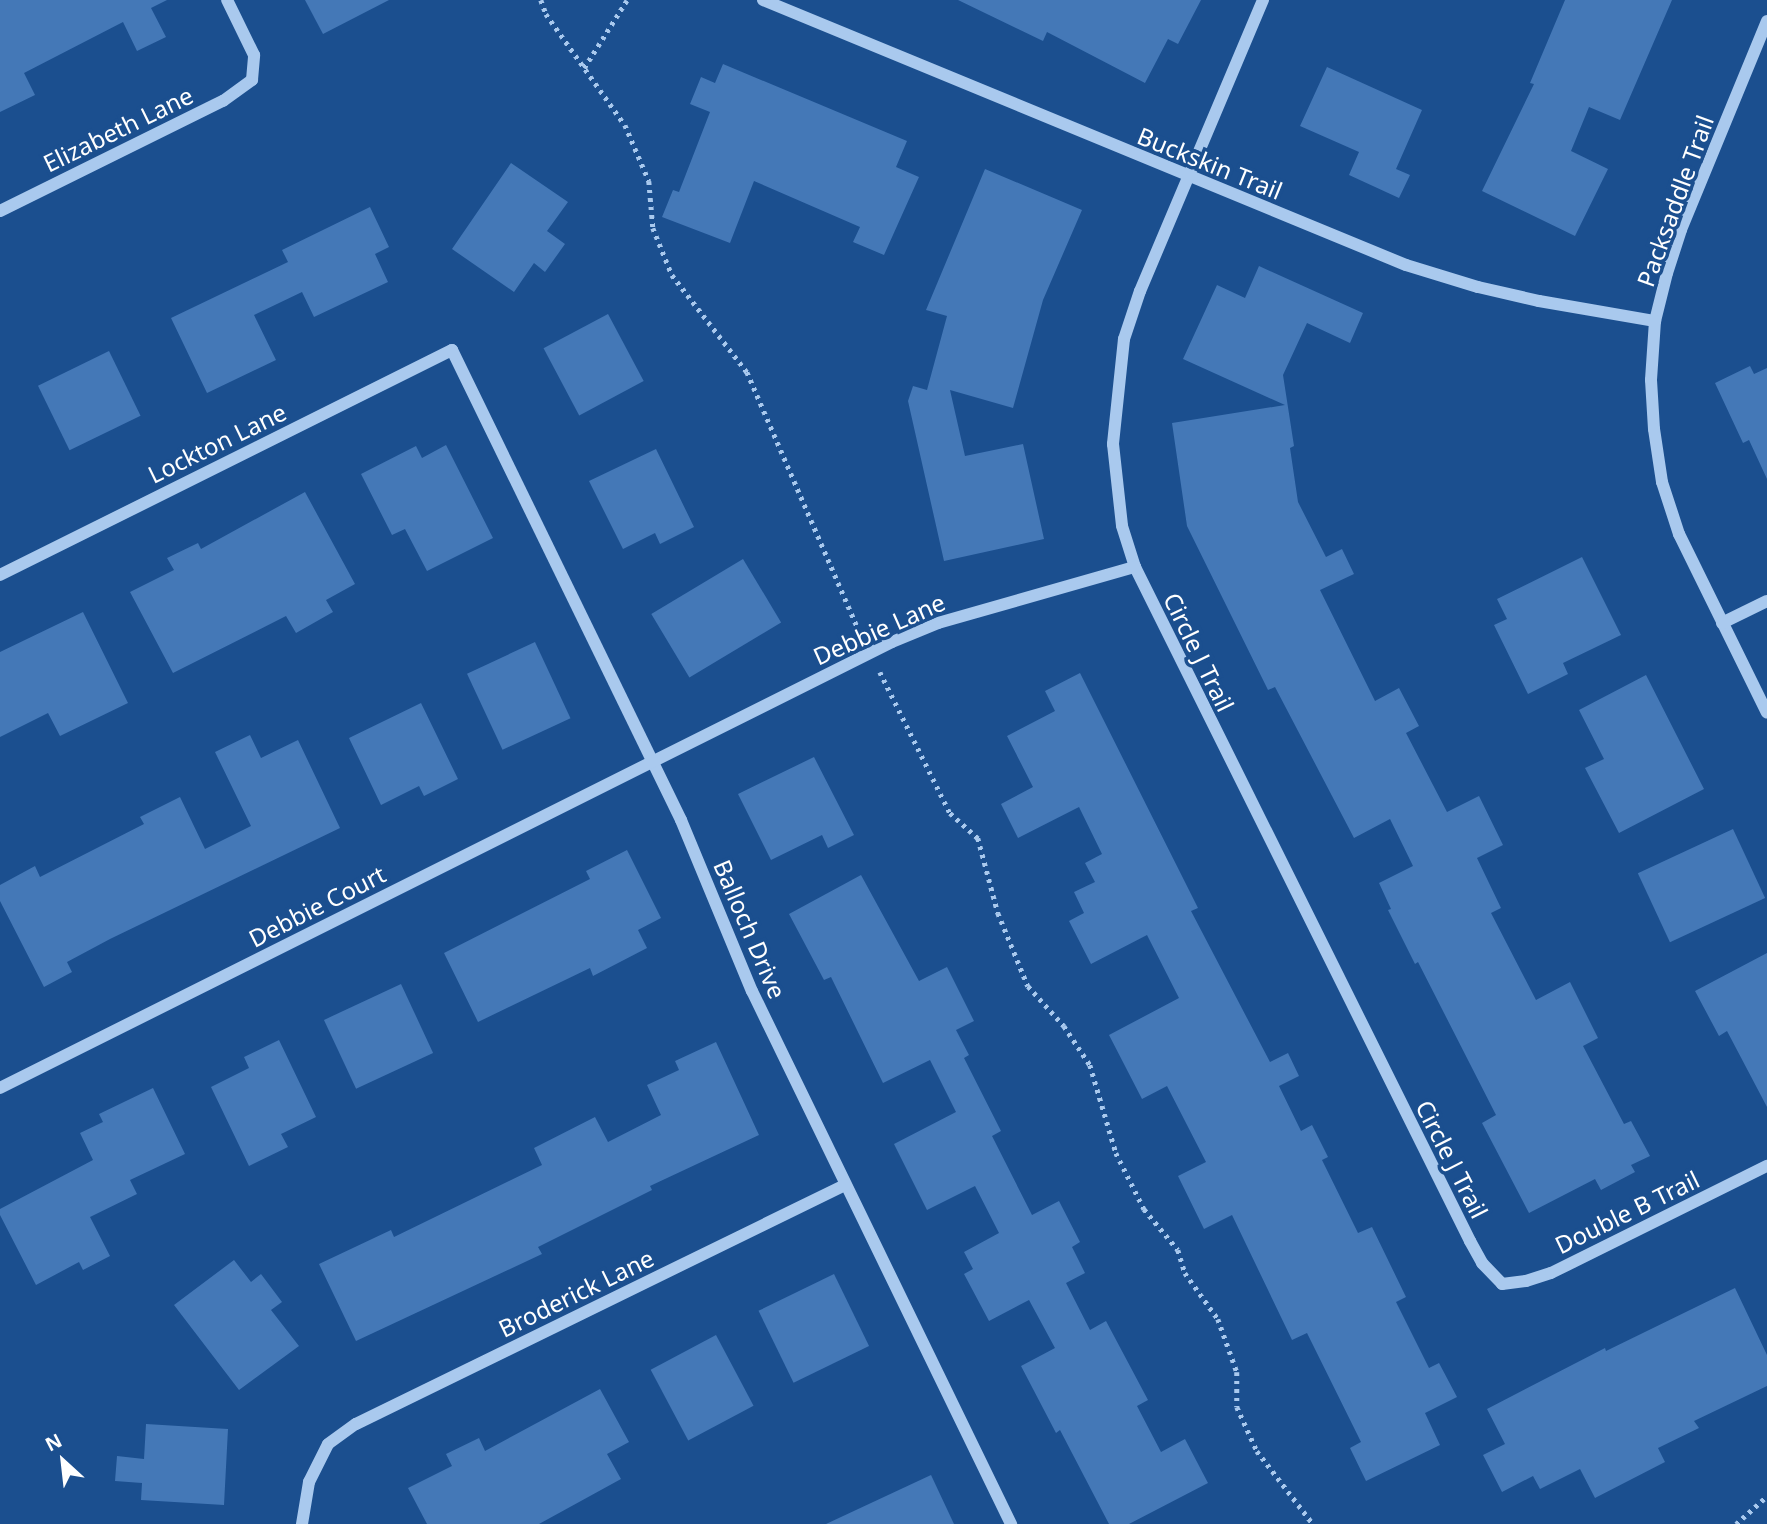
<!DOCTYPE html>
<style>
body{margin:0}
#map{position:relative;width:1767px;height:1524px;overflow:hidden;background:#1b4f8f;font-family:"Noto Sans",sans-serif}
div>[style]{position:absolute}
.building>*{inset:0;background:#4478b7;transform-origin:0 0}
.path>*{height:4.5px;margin-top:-2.25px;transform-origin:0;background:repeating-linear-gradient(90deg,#a9c9ee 0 3.5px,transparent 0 8.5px)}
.minor>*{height:12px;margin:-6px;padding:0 6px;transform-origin:6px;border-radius:6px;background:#a9c9ee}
span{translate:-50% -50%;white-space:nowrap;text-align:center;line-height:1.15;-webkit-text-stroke:7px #1b4f8f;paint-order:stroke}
.street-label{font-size:24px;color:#fff}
.north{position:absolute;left:28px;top:1426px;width:70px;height:70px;-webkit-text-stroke:5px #1b4f8f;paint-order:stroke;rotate:333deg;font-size:19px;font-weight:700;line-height:28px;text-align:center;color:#fff}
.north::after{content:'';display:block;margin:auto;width:24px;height:32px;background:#fff;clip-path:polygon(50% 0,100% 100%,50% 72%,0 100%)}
</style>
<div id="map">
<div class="building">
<div style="clip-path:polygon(0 0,167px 0,151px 8px,166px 37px,137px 51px,123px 22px,24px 73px,35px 95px,0 112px)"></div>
<div style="clip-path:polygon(305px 0,389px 0,323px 34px)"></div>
<div style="clip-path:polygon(958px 0,1201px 0,1178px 44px,1168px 39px,1145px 83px,1047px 32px,1043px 41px)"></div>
<div style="clip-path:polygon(1565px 0,1672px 0,1620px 120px,1589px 107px,1571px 151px,1608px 169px,1575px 236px,1482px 191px,1534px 84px,1530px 83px)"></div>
<div style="clip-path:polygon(723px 64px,907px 141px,896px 167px,919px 177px,884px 255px,853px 242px,860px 227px,754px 181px,730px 243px,662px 217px,673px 190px,679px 192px,710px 112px,690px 104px,701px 77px,715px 83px)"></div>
<div style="clip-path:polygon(1327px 67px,1422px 110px,1396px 169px,1410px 175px,1399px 198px,1349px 175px,1359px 152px,1300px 126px)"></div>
<div style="clip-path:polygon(511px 163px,568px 202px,547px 231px,565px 244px,545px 272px,534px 263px,514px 292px,452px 249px)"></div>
<div style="clip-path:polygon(985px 169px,1082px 210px,1043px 300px,1013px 408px,950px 390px,965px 456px,1023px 444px,1044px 539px,944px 561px,908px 401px,913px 386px,927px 390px,947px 316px,926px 310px)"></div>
<div style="clip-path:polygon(370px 207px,389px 247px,375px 254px,388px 282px,314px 317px,302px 292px,254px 315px,276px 360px,207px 393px,171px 318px,288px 262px,282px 250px)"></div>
<div style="clip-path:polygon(1259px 266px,1363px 313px,1350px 343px,1307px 323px,1283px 375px,1294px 446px,1290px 448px,1298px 502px,1326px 557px,1342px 549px,1354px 574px,1320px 590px,1375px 701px,1399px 688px,1419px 726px,1406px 733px,1447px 812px,1479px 796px,1503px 845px,1477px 858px,1501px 908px,1491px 913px,1536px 1000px,1570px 982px,1598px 1038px,1583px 1046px,1624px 1124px,1631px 1121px,1650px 1156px,1631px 1165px,1635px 1172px,1601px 1190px,1595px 1179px,1529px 1213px,1482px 1123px,1496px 1115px,1418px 962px,1415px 964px,1388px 910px,1391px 909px,1379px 883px,1413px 866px,1390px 819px,1354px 838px,1275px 687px,1268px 690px,1187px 526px,1172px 423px,1285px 405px,1183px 359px,1217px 285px,1245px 298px)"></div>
<div style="left:608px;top:314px;width:76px;height:73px;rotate:62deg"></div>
<div style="left:109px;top:351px;width:72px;height:79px;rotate:64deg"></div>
<div style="clip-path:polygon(1750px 366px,1754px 374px,1767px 368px,1767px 479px,1749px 440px,1743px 443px,1715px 383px)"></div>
<div style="clip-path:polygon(446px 445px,493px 538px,427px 571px,405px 529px,392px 535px,361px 474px,416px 446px,422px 458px)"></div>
<div style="clip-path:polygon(656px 449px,694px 527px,660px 544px,655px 533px,623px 549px,589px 481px)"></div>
<div style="clip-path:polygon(305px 492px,355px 584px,326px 600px,333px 612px,296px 633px,286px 616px,173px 673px,130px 592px,174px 570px,167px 558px,198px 543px,201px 549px)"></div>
<div style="clip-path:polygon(1582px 557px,1621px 635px,1563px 663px,1568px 674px,1528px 694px,1494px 625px,1507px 619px,1497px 599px)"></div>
<div style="left:743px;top:559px;width:74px;height:107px;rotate:59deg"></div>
<div style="clip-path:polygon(83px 612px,128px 703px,60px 736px,48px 713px,0 737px,0 652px)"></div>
<div style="left:535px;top:642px;width:84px;height:75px;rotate:65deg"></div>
<div style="clip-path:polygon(1080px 673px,1198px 908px,1191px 911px,1270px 1062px,1288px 1053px,1299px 1076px,1279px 1086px,1301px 1131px,1312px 1125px,1328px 1157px,1322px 1160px,1358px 1233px,1372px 1227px,1406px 1297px,1396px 1302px,1429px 1368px,1439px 1363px,1457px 1397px,1425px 1413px,1440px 1445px,1366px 1481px,1350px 1448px,1361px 1442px,1307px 1333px,1292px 1340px,1232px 1215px,1204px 1229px,1178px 1176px,1206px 1162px,1167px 1086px,1142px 1099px,1109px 1035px,1179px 998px,1147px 935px,1091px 964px,1069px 921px,1084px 913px,1074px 892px,1095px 882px,1085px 863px,1102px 854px,1079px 807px,1018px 838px,1001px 804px,1033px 787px,1007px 736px,1055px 711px,1045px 691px)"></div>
<div style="clip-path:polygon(1646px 675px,1704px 789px,1619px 833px,1585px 768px,1604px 759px,1579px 710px)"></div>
<div style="clip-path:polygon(421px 703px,458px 779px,424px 796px,419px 786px,381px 805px,349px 738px)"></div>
<div style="clip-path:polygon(250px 735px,261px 758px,298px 740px,340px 828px,110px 939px,67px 962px,72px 972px,44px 987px,0 901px,0 885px,35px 866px,40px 877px,144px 824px,140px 817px,180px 797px,205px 849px,251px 826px,215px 752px)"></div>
<div style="clip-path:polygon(814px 757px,854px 835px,828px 848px,822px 835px,771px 860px,738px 794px)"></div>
<div style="left:1733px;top:829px;width:76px;height:105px;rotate:65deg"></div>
<div style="clip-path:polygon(627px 850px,661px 918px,638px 930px,647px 948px,593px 976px,590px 968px,478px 1022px,444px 953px,590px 879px,586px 871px)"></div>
<div style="clip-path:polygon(861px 875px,919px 981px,947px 967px,974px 1021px,956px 1030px,969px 1055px,964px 1058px,1001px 1131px,992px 1136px,1032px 1215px,1059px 1201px,1080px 1242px,1072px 1247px,1085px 1273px,1066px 1283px,1090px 1330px,1106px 1321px,1148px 1400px,1137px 1406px,1161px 1452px,1185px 1439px,1208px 1483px,1129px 1524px,1109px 1524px,1060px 1430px,1056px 1433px,1021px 1366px,1055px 1348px,1029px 1300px,989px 1321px,964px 1274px,973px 1269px,964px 1252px,999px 1233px,975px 1186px,927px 1210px,894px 1144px,956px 1112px,930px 1060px,883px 1083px,831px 977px,824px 980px,789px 914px)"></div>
<div style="clip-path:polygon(1767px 953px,1767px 1107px,1727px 1031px,1719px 1036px,1695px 991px)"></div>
<div style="left:401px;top:984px;width:76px;height:85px;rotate:65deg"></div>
<div style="clip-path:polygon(279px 1040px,316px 1117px,281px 1134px,288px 1147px,249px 1166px,211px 1087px,249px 1068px,244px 1057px)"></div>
<div style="clip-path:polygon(716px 1042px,759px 1135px,650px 1186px,652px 1190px,538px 1247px,542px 1254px,356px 1341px,319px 1264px,391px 1230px,394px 1237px,542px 1165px,534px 1148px,595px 1117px,608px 1142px,661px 1115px,647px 1085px,679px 1070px,675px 1061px)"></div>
<div style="clip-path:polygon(153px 1088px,185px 1154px,130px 1180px,137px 1194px,90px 1217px,110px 1256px,83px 1270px,79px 1262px,36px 1285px,0 1215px,0 1209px,93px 1160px,80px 1133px,103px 1122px,99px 1114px)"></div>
<div style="clip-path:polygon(234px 1260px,251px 1282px,261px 1274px,282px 1302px,271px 1310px,299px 1346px,239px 1390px,174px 1305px)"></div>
<div style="left:834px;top:1274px;width:80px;height:84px;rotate:64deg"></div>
<div style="clip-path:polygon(1735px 1288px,1767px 1355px,1767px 1386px,1694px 1421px,1699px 1428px,1658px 1448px,1665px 1462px,1595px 1498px,1580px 1469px,1540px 1489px,1533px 1476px,1502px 1492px,1483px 1455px,1505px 1444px,1487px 1409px,1605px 1348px,1606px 1351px)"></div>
<div style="left:716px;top:1335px;width:80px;height:74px;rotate:62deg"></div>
<div style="clip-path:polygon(600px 1389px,629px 1442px,607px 1454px,621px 1479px,539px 1524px,427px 1524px,408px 1488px,452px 1466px,446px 1454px,479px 1438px,485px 1451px)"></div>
<div style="clip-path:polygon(146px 1424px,228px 1429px,224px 1505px,141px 1500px,142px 1483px,115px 1481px,117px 1456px,144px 1459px)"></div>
<div style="clip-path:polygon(931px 1475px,954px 1524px,826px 1524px)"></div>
</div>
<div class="path">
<div style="left:541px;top:0;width:15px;rotate:70deg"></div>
<div style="left:546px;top:14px;width:136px;rotate:54.6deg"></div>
<div style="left:625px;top:125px;width:61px;rotate:66.8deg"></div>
<div style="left:649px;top:181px;width:47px;rotate:85.1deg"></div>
<div style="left:653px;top:228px;width:51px;rotate:68deg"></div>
<div style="left:672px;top:275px;width:123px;rotate:52.3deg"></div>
<div style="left:747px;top:372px;width:284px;rotate:66.6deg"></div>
<div style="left:584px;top:68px;width:80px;rotate:-57.7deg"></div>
<div style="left:880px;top:672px;width:157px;rotate:63.6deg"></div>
<div style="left:950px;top:813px;width:38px;rotate:42deg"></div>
<div style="left:978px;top:838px;width:78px;rotate:75.1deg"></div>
<div style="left:998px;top:913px;width:79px;rotate:67.7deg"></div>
<div style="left:1028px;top:986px;width:54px;rotate:48deg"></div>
<div style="left:1064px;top:1026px;width:47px;rotate:56.3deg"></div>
<div style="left:1090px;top:1065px;width:92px;rotate:73.5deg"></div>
<div style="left:1116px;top:1153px;width:63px;rotate:63.4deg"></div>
<div style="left:1144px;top:1209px;width:53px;rotate:50.3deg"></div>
<div style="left:1178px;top:1250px;width:24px;rotate:73deg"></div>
<div style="left:1185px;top:1273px;width:57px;rotate:54.3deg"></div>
<div style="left:1218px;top:1319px;width:56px;rotate:70.3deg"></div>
<div style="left:1237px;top:1372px;width:35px;rotate:90deg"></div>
<div style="left:1237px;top:1407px;width:48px;rotate:65.6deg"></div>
<div style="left:1257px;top:1451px;width:92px;rotate:52.5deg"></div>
<div style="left:1736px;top:1524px;width:42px;rotate:-42.1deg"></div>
</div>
<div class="minor">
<div style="left:763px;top:0;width:695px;rotate:22.4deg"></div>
<div style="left:1406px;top:265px;width:75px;rotate:17deg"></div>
<div style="left:1478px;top:287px;width:63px;rotate:12.9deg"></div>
<div style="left:1539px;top:301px;width:118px;rotate:9.8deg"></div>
<div style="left:1263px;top:0;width:316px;rotate:112.9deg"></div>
<div style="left:1140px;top:291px;width:51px;rotate:108.4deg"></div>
<div style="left:1124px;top:339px;width:106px;rotate:96deg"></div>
<div style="left:1113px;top:444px;width:82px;rotate:83.7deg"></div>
<div style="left:1122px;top:526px;width:43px;rotate:72.4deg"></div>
<div style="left:1135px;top:567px;width:753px;rotate:63.57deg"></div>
<div style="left:1470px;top:1241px;width:25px;rotate:61deg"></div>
<div style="left:1482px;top:1263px;width:29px;rotate:46deg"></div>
<div style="left:1502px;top:1284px;width:24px;rotate:-7deg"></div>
<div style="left:1526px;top:1281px;width:26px;rotate:-18deg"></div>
<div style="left:1551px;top:1273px;width:241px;rotate:-26.4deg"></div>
<div style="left:1767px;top:21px;width:226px;rotate:112.4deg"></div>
<div style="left:1681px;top:230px;width:45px;rotate:108deg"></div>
<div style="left:1667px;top:273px;width:49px;rotate:104deg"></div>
<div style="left:1655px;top:321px;width:59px;rotate:93.9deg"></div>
<div style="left:1651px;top:380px;width:49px;rotate:86.5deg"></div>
<div style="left:1654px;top:429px;width:54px;rotate:81.4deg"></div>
<div style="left:1662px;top:482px;width:55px;rotate:71.9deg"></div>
<div style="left:1679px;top:534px;width:199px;rotate:63.8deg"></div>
<div style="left:0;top:211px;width:249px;rotate:-26.3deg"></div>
<div style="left:223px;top:101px;width:36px;rotate:-36deg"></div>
<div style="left:252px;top:80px;width:25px;rotate:-85deg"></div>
<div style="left:254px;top:55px;width:61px;rotate:-116.1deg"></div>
<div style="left:0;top:575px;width:505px;rotate:-26.46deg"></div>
<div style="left:452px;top:350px;width:523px;rotate:64.02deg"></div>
<div style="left:681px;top:820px;width:185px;rotate:67.5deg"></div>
<div style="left:752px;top:991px;width:593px;rotate:64.08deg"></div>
<div style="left:1722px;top:623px;width:50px;rotate:-26.1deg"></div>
<div style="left:0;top:1088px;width:997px;rotate:-26.57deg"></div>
<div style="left:892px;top:642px;width:50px;rotate:-22.4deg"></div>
<div style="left:938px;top:623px;width:205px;rotate:-15.9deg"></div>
<div style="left:302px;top:1524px;width:43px;rotate:-80.5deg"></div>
<div style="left:309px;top:1482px;width:42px;rotate:-63.4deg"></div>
<div style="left:328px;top:1444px;width:34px;rotate:-36deg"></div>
<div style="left:356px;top:1424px;width:544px;rotate:-26.05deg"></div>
</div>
<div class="street-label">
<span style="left:118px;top:129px;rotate:-26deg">Elizabeth Lane</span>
<span style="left:1210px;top:163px;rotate:22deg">Buckskin Trail</span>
<span style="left:1675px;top:201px;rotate:-70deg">Packsaddle Trail</span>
<span style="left:217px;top:443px;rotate:-26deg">Lockton Lane</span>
<span style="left:879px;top:629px;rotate:-24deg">Debbie Lane</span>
<span style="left:1199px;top:652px;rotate:64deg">Circle J Trail</span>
<span style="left:317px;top:906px;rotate:-27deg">Debbie Court</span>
<span style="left:750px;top:929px;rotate:67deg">Balloch Drive</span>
<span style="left:1452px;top:1159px;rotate:63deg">Circle J Trail</span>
<span style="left:1627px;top:1212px;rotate:-26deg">Double B Trail</span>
<span style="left:576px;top:1293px;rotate:-26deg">Broderick Lane</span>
</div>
<div class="north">N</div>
</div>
